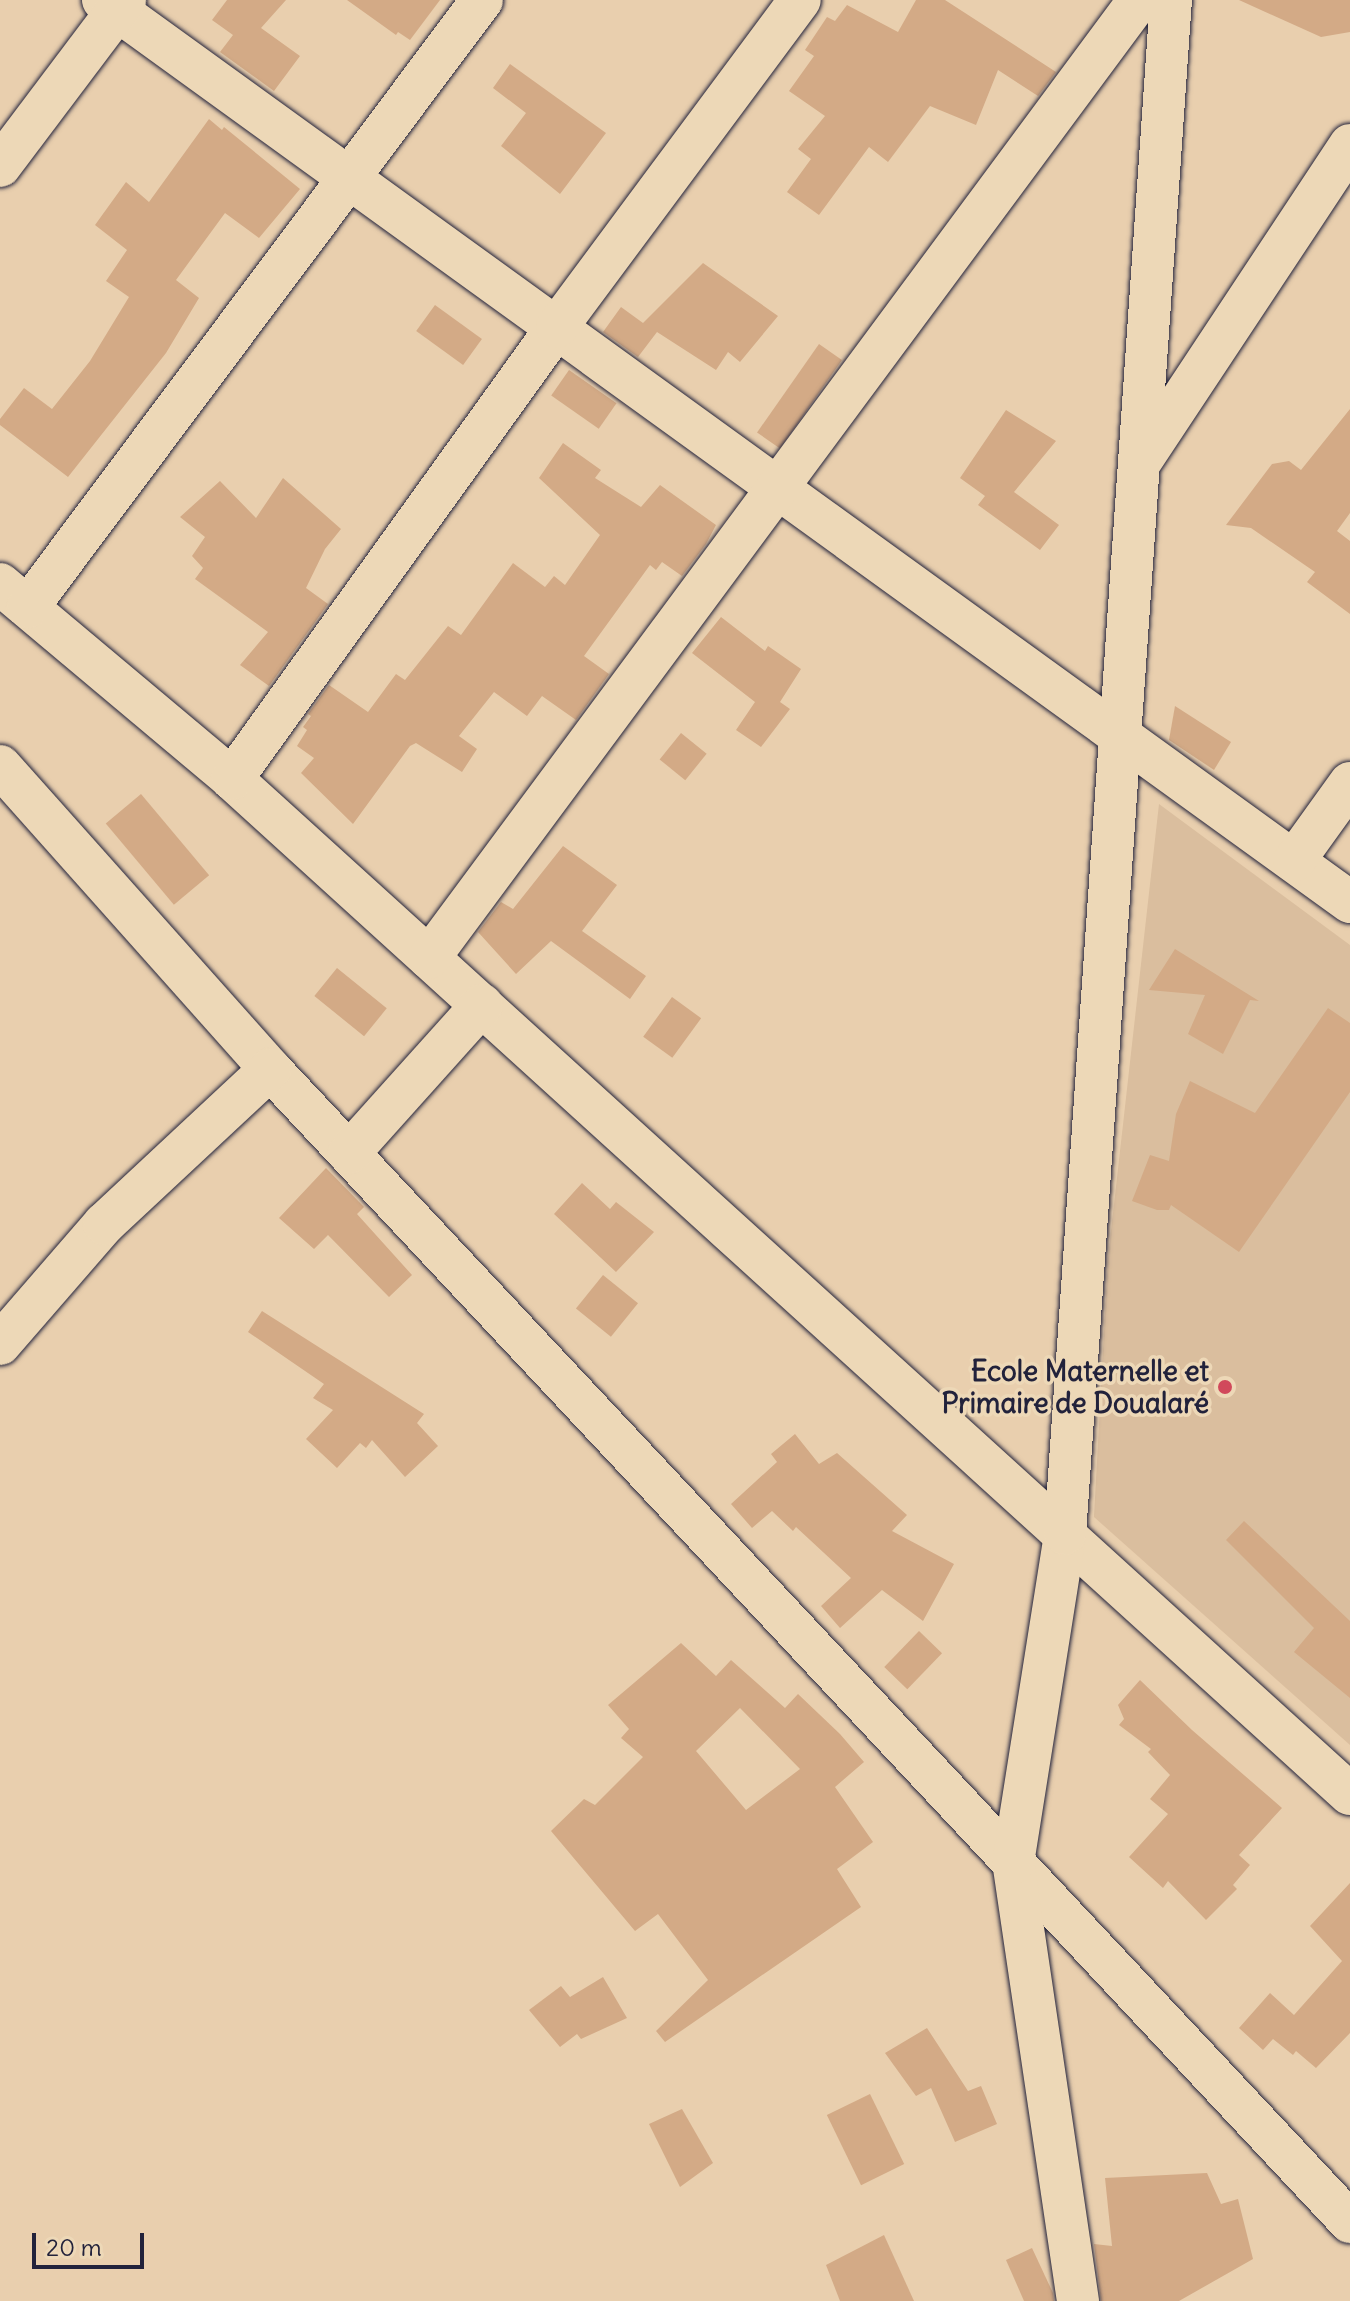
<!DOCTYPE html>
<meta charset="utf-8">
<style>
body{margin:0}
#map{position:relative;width:1350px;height:2301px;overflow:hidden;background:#e9cfae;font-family:Delius,sans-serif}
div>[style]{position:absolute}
.built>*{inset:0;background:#dabe9e}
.building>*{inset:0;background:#d3aa86;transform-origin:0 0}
.roads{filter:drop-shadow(0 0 2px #22223b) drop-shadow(0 0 2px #22223b)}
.minor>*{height:42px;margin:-21px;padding:0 21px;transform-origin:21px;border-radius:21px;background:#edd8b7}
.dots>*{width:22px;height:22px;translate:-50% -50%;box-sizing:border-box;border:4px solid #edd8b7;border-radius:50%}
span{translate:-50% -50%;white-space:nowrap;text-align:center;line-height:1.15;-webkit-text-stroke:7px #edd8b7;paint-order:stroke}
.poi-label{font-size:28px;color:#22223b;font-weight:700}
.right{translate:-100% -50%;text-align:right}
.scale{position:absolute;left:32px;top:2233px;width:112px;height:36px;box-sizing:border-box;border:4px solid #22223b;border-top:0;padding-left:10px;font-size:24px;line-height:28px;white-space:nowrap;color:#22223b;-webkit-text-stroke:6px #edd8b7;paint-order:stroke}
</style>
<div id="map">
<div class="built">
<div style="clip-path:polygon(1159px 804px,1350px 945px,1350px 1745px,1094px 1517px,1108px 1258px)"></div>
</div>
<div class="building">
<div style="clip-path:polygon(227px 0,286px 0,261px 28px,300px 56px,274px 91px,220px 52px,233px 35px,212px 20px)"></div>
<div style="clip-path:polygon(347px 0,440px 0,410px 40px,398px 32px,396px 35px)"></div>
<div style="clip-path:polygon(916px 0,945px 0,1056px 72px,1038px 96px,998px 70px,976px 125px,930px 106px,888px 162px,869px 147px,819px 215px,787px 192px,811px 159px,798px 149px,825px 116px,789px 91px,814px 56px,805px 50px,827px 17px,835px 21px,847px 5px,898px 32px)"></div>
<div style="clip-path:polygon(1239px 0,1350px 0,1350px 32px,1321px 37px)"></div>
<div style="clip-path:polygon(510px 64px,606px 133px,560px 194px,501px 146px,526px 113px,493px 88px)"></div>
<div style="clip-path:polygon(209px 119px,222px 130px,224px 127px,300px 189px,259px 238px,225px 213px,176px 280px,199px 298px,166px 353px,68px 477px,0 425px,0 419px,24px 388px,52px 409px,90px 361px,129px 297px,106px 281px,127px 250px,95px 225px,126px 182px,149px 202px)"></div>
<div style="clip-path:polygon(703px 263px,778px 316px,740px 362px,728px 352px,716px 370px,657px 332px,638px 357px,603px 332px,621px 307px,643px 323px)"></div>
<div style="left:435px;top:305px;width:58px;height:32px;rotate:36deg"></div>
<div style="left:819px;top:344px;width:28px;height:108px;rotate:35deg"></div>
<div style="left:569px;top:370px;width:58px;height:31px;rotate:35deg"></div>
<div style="clip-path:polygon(1350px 409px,1350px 513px,1337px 531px,1350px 541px,1350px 614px,1307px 582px,1315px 572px,1251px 528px,1226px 525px,1272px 464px,1289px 461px,1301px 470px)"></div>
<div style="clip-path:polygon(1006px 410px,1056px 441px,1014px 492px,1059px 525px,1040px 550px,978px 505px,985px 496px,960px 478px)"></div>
<div style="clip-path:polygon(563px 443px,601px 470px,595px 478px,641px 507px,660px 485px,716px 525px,706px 544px,682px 576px,662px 562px,656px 570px,650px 565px,584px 656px,609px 674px,576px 720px,542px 696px,527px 716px,494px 692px,459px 736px,477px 749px,462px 772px,416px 743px,410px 746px,353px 824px,301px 773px,314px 758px,297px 746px,307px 730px,303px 727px,311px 716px,308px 714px,329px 685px,368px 712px,396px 674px,405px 680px,448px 626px,461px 635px,513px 563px,545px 587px,554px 576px,565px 585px,600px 535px,539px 478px)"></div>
<div style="clip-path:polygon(283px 478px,341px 529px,325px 549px,306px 588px,328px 604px,269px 686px,240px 665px,268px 632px,195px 579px,203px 568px,192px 556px,205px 537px,180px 517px,220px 481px,256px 518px)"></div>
<div style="clip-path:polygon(721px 617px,765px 651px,768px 646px,801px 669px,780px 702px,790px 709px,761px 747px,736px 730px,755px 702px,692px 653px)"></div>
<div style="clip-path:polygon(1175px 706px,1231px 742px,1214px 770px,1169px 740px)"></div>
<div style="left:681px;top:733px;width:33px;height:34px;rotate:39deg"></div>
<div style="left:141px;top:794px;width:106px;height:46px;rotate:50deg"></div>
<div style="clip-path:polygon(563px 846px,617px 885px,582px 931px,646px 976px,630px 999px,551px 941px,516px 974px,478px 932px,501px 902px,513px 909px)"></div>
<div style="clip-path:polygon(1175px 949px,1259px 1001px,1250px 1000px,1223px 1054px,1188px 1034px,1205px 995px,1149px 990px)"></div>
<div style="left:337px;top:968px;width:64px;height:36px;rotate:39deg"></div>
<div style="left:672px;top:997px;width:36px;height:49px;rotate:36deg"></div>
<div style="clip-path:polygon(1328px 1008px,1350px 1023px,1350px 1092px,1239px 1252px,1171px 1205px,1169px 1210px,1157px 1210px,1132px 1201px,1150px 1155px,1169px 1161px,1176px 1114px,1190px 1081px,1255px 1113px)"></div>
<div style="clip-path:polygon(326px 1168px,364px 1207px,357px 1214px,412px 1275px,389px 1297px,328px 1235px,314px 1249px,279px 1218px)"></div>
<div style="clip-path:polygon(582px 1183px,610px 1209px,616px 1202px,654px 1232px,616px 1272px,554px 1214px)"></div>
<div style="left:603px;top:1275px;width:45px;height:43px;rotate:39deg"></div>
<div style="clip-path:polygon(262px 1311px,424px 1414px,417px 1423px,438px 1446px,405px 1477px,372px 1440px,366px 1448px,360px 1443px,337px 1468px,306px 1439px,333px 1410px,313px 1398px,324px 1384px,248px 1332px)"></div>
<div style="clip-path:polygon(795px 1434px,819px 1464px,837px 1453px,907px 1515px,892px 1531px,954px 1564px,923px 1621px,882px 1590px,840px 1628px,821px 1606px,851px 1578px,796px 1527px,793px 1531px,772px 1511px,752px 1528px,731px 1504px,777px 1462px,771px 1454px)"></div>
<div style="clip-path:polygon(1244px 1521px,1350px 1621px,1350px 1698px,1294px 1652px,1314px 1628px,1226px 1540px)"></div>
<div style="left:919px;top:1631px;width:32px;height:50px;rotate:44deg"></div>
<div style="clip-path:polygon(evenodd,681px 1643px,716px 1676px,731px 1660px,785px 1708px,798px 1694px,840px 1734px,864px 1762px,835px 1787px,873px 1842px,837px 1869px,861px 1907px,665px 2042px,656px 2031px,708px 1980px,658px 1914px,635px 1931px,551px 1831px,584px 1799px,595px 1805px,643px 1757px,621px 1738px,629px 1729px,608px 1705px,681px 1643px,740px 1708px,800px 1769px,746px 1810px,696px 1751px,740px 1708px)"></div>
<div style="clip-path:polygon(1140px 1680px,1192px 1730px,1282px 1808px,1239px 1855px,1250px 1865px,1233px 1885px,1237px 1889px,1206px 1920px,1168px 1881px,1163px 1888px,1129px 1857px,1168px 1814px,1150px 1799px,1170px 1775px,1148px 1752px,1151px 1749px,1119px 1725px,1124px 1719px,1118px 1705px)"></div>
<div style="clip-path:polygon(1350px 1883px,1350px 2033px,1316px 2068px,1296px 2051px,1293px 2055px,1273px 2039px,1263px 2050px,1239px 2028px,1270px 1993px,1294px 2015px,1342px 1961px,1310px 1926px)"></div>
<div style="clip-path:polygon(603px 1977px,627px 2018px,581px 2039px,577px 2034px,560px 2047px,529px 2010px,561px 1986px,570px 1997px)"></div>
<div style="clip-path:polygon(927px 2028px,968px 2091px,981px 2086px,997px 2124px,955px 2142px,931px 2088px,916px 2096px,885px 2053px)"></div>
<div style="left:870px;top:2094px;width:78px;height:48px;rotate:64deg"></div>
<div style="clip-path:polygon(682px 2109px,713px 2163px,680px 2187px,649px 2124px)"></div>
<div style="clip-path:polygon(1207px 2173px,1221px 2204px,1238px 2199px,1253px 2259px,1179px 2301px,1101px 2301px,1094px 2244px,1112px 2246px,1105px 2178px)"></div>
<div style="clip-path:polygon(884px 2235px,914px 2301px,840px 2301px,826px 2265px)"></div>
<div style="clip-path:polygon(1032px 2248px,1053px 2293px,1054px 2301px,1024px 2301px,1006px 2260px)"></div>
</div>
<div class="roads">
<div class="minor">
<div style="left:103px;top:0;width:1539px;rotate:35.88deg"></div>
<div style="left:0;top:166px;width:208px;rotate:-53deg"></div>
<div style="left:1141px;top:461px;width:379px;rotate:-56.5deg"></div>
<div style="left:0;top:584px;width:303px;rotate:40deg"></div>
<div style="left:232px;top:779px;width:1510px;rotate:42.24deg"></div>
<div style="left:28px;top:607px;width:758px;rotate:-53.21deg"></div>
<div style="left:0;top:766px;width:406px;rotate:48.3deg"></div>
<div style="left:270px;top:1069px;width:1580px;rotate:46.87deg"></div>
<div style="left:232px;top:779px;width:557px;rotate:-54.28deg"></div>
<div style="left:557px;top:327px;width:407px;rotate:-53.4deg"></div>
<div style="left:1294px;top:861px;width:96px;rotate:-54.3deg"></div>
<div style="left:429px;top:958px;width:1192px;rotate:-53.46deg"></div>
<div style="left:349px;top:1153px;width:199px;rotate:-48.1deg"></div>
<div style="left:0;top:1344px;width:159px;rotate:-49.1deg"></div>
<div style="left:104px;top:1224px;width:227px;rotate:-43deg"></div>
<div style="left:1078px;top:2301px;width:443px;rotate:-98.4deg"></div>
<div style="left:1013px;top:1863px;width:333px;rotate:-81deg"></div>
<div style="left:1065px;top:1534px;width:1538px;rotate:-86.05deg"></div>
</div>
</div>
<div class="dots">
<div style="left:1225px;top:1387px;background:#d1495b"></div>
</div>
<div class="poi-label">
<span class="right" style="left:1209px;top:1387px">Ecole Maternelle et<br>Primaire de Doualaré</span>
</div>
<div class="scale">20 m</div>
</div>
